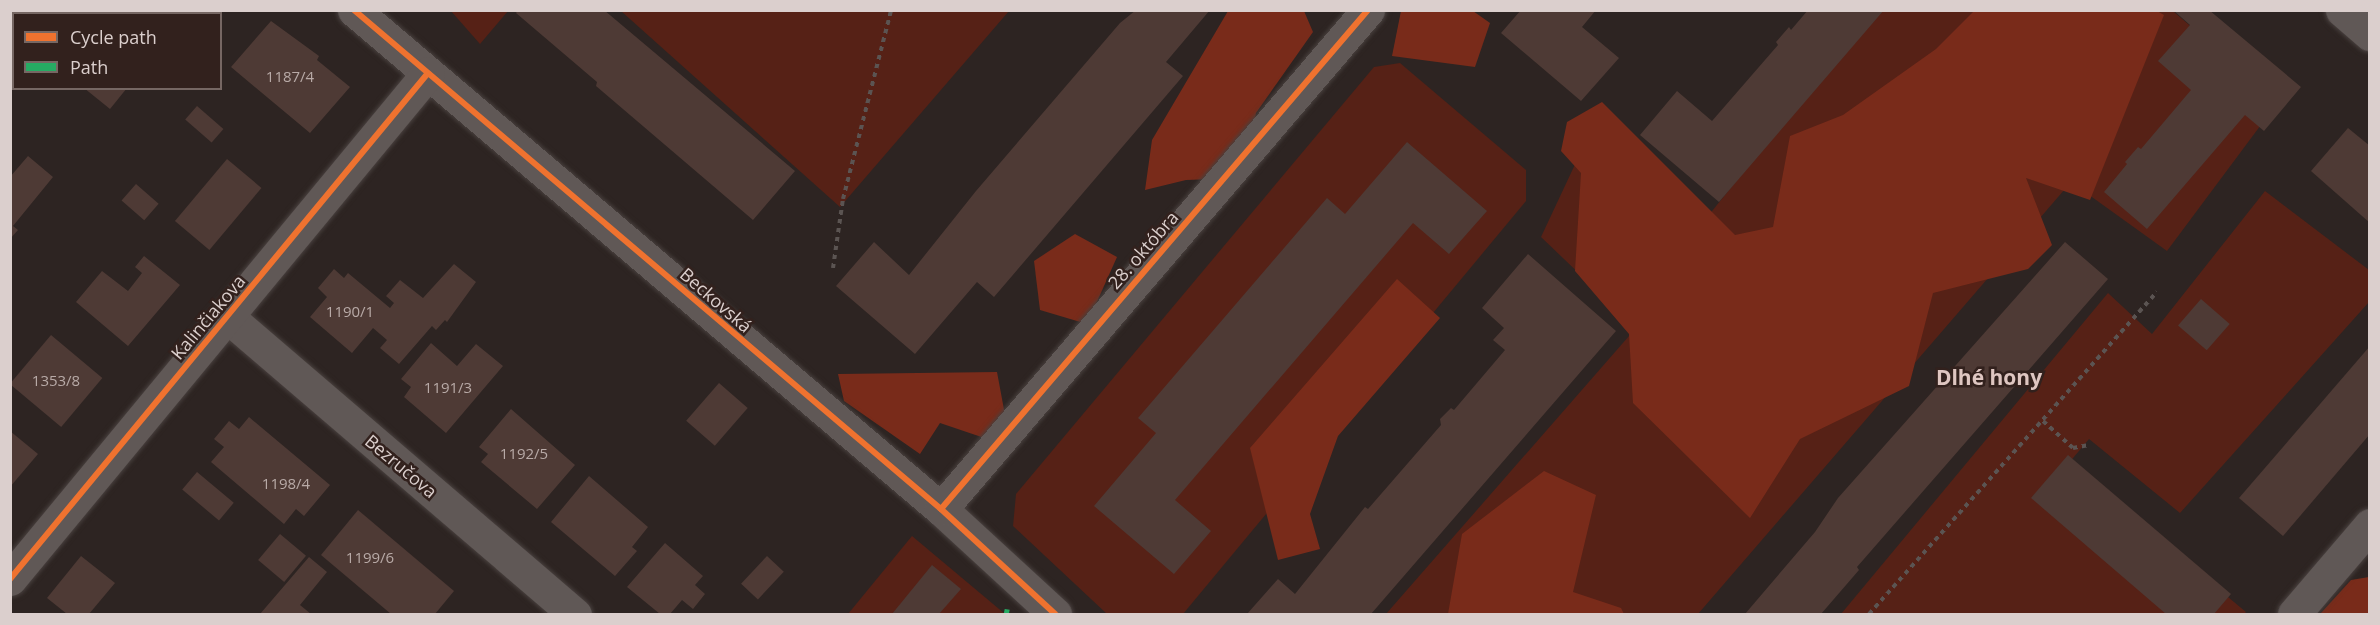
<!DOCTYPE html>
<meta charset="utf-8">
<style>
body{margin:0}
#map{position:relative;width:2380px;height:625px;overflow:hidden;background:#2d2422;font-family:"Open Sans",sans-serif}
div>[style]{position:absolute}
.green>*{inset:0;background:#562116}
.forest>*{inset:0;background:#792b1a}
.building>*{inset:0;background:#4e3a35;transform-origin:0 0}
.path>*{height:4px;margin-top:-2px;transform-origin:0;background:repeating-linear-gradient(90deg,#5b5452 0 4.5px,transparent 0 9px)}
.roads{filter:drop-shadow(0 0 2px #48403e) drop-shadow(0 0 2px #48403e)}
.street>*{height:33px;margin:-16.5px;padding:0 16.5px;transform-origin:16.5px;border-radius:16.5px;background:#605856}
.quiet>*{height:4.5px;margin-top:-2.25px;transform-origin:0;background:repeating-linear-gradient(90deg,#26ab63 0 9px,transparent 0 13.5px)}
.cycleway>*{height:6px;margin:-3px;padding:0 3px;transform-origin:3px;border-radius:3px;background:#ef722f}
span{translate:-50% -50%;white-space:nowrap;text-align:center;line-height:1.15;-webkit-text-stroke:5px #32211d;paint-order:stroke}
.number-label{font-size:15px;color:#b8aaa7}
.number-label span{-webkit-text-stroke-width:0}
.street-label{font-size:18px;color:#dbcfcd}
.quarter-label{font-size:21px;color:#dec6c1;font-weight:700}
.frame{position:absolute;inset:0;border:12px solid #dbcfcd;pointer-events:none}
.legend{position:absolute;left:12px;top:12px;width:210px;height:78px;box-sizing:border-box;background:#32211d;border:2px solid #766763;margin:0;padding:8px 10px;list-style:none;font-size:18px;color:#dbcfcd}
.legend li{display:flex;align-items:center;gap:12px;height:30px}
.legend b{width:30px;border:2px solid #766763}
</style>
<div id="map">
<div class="green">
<div style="clip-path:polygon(1874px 10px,2173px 11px,2278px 102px,2167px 251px,2071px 182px,1698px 614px,1386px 614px,1636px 328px,1541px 237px,1593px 126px,1700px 226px)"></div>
<div style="clip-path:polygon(451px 11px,508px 11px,480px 44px)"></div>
<div style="clip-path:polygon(621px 11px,1009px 11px,840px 207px)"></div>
<div style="clip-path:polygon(1400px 63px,1526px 170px,1526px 201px,1183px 614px,1107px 614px,1013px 526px,1016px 494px,1374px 67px)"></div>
<div style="clip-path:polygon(2265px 191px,2369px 270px,2369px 302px,2180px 513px,2089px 439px,2068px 464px,2246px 612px,2244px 614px,1841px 614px,2108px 293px,2152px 334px)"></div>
<div style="clip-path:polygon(912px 536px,1005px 614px,848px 614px)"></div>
</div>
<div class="forest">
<div style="clip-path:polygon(1228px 11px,1304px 11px,1313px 32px,1256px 113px,1246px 178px,1186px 180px,1145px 190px,1152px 140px)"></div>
<div style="clip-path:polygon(1401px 11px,1473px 11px,1490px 23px,1475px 67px,1392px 56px)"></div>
<div style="clip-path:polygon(2157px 11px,2164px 15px,2090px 200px,2026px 178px,2052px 245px,2028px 269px,1933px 293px,1909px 386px,1800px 439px,1750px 518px,1633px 403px,1629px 334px,1575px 271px,1581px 173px,1561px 151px,1567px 122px,1602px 102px,1735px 235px,1773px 227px,1790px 136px,1843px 115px,1936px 49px,1974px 11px)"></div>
<div style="clip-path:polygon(1075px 234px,1117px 257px,1087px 324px,1040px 310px,1034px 261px)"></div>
<div style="clip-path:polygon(1397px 279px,1440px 318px,1338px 436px,1310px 514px,1320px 549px,1278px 560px,1250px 448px)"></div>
<div style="clip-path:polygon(997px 372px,1011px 447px,940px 423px,920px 454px,844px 401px,838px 374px)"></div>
<div style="clip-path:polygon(1544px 471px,1596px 495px,1573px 592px,1621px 608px,1624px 614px,1448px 614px,1462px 534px)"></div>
<div style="clip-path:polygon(2369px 577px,2369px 614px,2320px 614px,2351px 580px)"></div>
</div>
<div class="building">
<div style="left:47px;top:10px;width:56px;height:5px"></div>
<div style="clip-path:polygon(518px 10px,604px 10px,795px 171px,753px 220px,596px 86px,597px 82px,516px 13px)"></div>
<div style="clip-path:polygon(1136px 10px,1210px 10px,1166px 62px,1183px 76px,994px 297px,977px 282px,915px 354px,836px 286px,874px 242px,909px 275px,976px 191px,1120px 23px)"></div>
<div style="clip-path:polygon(1521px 10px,1596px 10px,1582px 27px,1619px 58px,1581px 101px,1501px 33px)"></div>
<div style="clip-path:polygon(1808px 10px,1884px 10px,1719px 202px,1640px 135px,1677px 91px,1712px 121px,1778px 45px,1776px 42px,1789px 27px,1791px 30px)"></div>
<div style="clip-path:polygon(2173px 10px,2209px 10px,2301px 87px,2264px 131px,2245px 115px,2147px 229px,2104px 192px,2127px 164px,2125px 162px,2138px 147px,2141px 149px,2191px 90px,2158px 61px,2190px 25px)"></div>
<div style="clip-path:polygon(271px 21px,319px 56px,317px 60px,350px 87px,310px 133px,231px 67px)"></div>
<div style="clip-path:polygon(84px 88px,127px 88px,110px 109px)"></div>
<div style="left:197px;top:106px;width:35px;height:18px;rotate:41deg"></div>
<div style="clip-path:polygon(2348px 128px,2370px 146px,2370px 223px,2311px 171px)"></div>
<div style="clip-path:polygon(1407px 142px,1487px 211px,1449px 254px,1413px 223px,1175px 500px,1211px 531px,1174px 574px,1094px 506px,1156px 433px,1138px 418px,1327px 198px,1345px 214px)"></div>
<div style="clip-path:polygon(28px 156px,53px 177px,13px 226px,18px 230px,10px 239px,10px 177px)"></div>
<div style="left:227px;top:159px;width:45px;height:81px;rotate:40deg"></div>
<div style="left:136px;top:184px;width:30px;height:22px;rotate:41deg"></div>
<div style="clip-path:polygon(2065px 242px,2108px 279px,1857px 567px,1859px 570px,1821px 614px,1745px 614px,1815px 532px,1838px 498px)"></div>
<div style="clip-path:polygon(1528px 254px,1616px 331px,1371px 614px,1247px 614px,1278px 579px,1295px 594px,1365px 507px,1368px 509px,1441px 425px,1440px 419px,1451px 408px,1454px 410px,1505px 350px,1493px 340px,1504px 328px,1482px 308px)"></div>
<div style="clip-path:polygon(144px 256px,180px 285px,128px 346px,76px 302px,102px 271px,128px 291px,142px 273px,135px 267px)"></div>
<div style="clip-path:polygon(454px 264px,476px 282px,447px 322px,445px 320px,436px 330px,432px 326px,399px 364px,380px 348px,387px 340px,373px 328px,352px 353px,310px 317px,327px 297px,318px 288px,334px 269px,344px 278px,348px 273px,390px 308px,394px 303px,386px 296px,400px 280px,423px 298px)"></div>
<div style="left:2201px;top:299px;width:38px;height:35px;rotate:41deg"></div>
<div style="left:51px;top:335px;width:67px;height:64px;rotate:40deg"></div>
<div style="clip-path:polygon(431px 343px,457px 366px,476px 344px,503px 366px,446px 433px,404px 397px,411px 387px,401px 379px)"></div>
<div style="clip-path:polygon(2370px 346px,2370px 434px,2283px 536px,2239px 498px)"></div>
<div style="left:719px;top:383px;width:38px;height:50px;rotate:41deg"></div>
<div style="clip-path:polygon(511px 409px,575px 465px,537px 509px,481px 462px,488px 454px,479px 447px)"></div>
<div style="clip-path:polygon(249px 417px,330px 485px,304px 516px,296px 509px,284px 524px,211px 462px,224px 447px,214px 439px,229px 421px,239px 429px)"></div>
<div style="clip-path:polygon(10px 431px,38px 454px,10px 487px)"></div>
<div style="clip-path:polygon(2068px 455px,2231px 594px,2214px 614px,2166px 614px,2031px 498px)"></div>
<div style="left:197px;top:472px;width:48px;height:23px;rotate:40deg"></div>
<div style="clip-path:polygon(589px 476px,648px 527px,632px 547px,637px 551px,615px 576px,551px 522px)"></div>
<div style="clip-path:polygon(358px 510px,454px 591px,435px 614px,391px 614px,321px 555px)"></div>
<div style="left:280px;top:534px;width:34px;height:34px;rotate:40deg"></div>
<div style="clip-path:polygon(665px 543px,703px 576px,695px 585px,705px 594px,693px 609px,682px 600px,670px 614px,660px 614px,627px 587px)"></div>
<div style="clip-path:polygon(81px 556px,115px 583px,89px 614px,67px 614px,47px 598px)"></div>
<div style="left:767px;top:556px;width:23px;height:38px;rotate:43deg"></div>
<div style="clip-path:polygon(309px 557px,327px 572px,300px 605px,311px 614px,260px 614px)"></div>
<div style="clip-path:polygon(932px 565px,961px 589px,939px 614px,892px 614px)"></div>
</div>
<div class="path">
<div style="left:833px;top:268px;width:70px;rotate:-81.8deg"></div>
<div style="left:843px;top:199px;width:195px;rotate:-75.7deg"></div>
<div style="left:2043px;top:421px;width:40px;rotate:42deg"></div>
<div style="left:2073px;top:448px;width:16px;rotate:-11deg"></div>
<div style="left:1869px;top:614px;width:432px;rotate:-48.2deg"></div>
</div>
<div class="roads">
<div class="street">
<div style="left:354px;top:10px;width:770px;rotate:40.37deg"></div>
<div style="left:941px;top:509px;width:155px;rotate:42.6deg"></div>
<div style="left:2342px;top:10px;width:37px;rotate:41deg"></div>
<div style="left:228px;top:317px;width:457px;rotate:40.6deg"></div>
<div style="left:941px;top:509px;width:657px;rotate:-49.45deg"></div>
<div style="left:10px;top:579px;width:656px;rotate:-50.44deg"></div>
<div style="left:2294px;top:614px;width:117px;rotate:-49.5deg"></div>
</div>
</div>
<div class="quiet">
<div style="left:1006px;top:614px;width:5px;rotate:-79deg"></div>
</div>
<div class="cycleway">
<div style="left:354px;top:10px;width:770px;rotate:40.37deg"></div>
<div style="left:941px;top:509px;width:155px;rotate:42.6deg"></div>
<div style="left:941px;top:509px;width:657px;rotate:-49.45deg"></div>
<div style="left:10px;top:579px;width:656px;rotate:-50.44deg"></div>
</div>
<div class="number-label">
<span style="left:290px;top:77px">1187/4</span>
<span style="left:350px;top:312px">1190/1</span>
<span style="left:56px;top:381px">1353/8</span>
<span style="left:448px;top:388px">1191/3</span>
<span style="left:524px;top:454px">1192/5</span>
<span style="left:286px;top:484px">1198/4</span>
<span style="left:370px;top:558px">1199/6</span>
</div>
<div class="street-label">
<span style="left:1143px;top:250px;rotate:-49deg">28. októbra</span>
<span style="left:716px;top:300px;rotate:41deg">Beckovská</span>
<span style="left:208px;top:317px;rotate:-50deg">Kalinčiakova</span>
<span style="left:401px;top:466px;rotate:40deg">Bezručova</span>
</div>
<div class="quarter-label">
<span style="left:1989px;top:377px">Dlhé hony</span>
</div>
<div class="frame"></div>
<ul class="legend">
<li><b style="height:8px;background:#ef722f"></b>Cycle path</li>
<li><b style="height:8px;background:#26ab63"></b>Path</li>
</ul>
</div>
